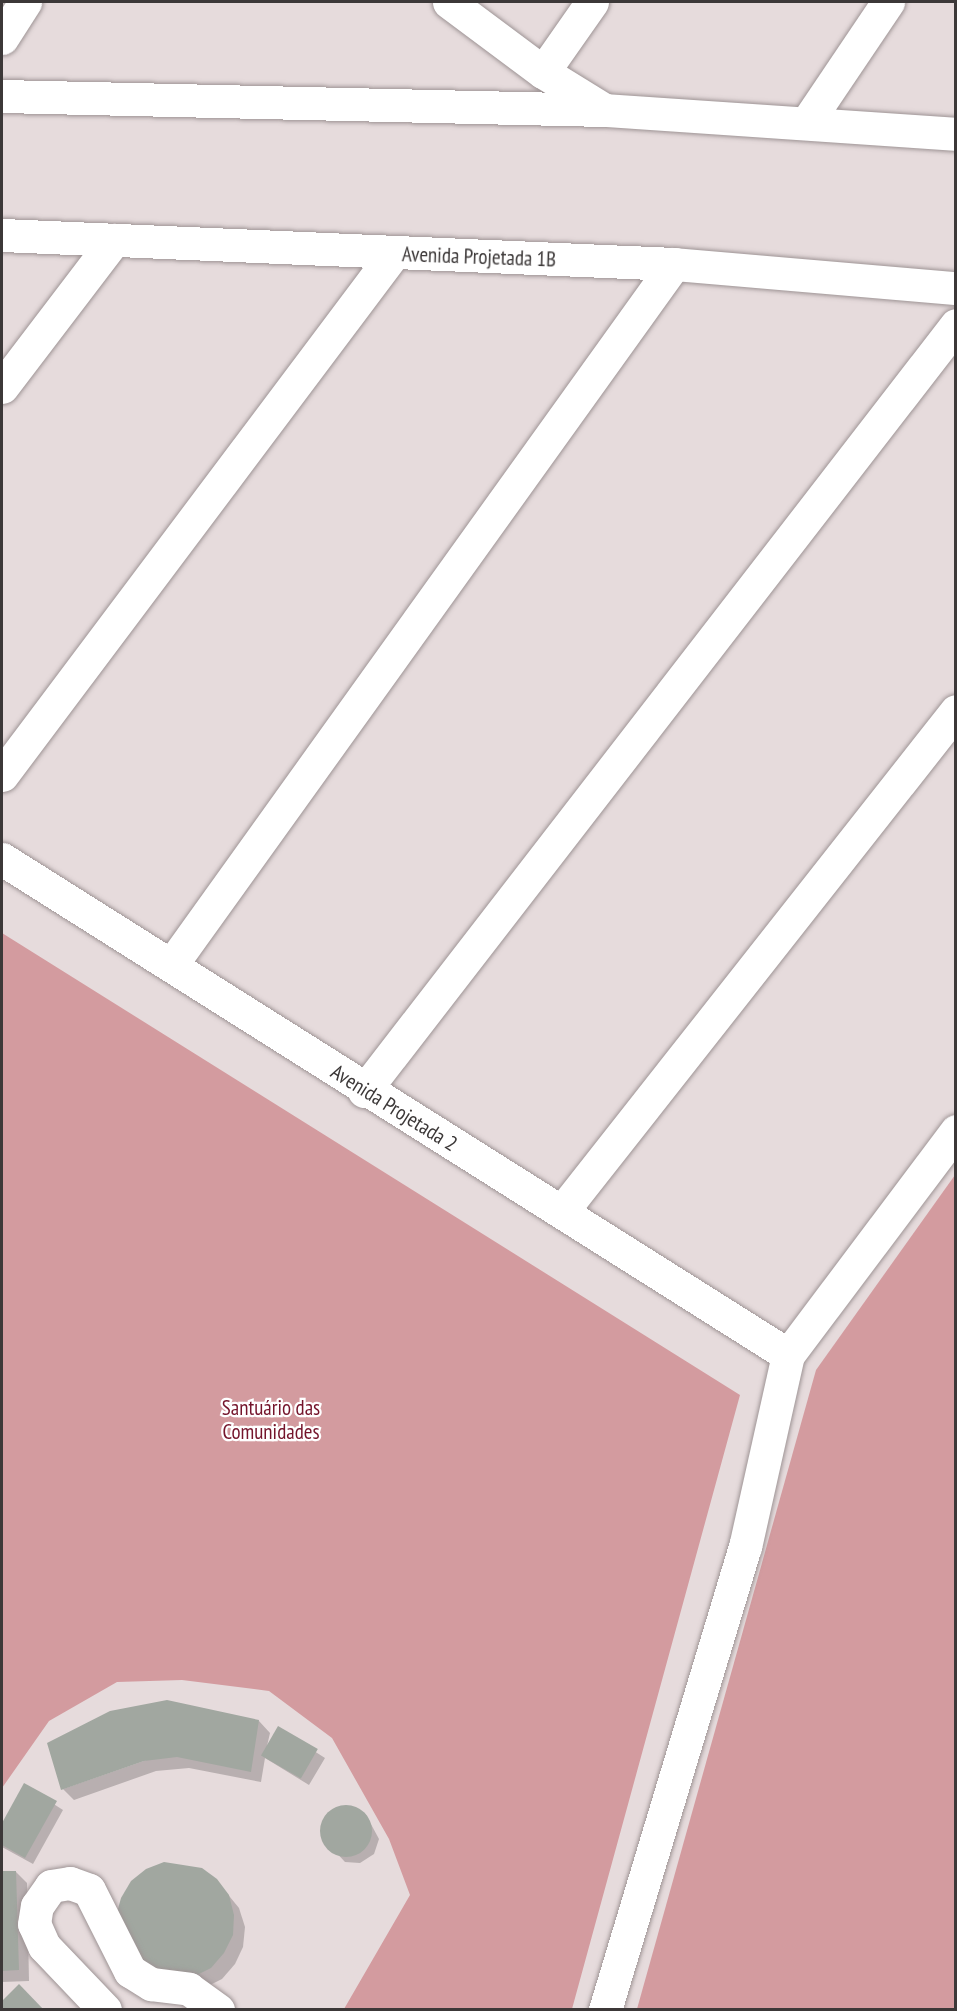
<!DOCTYPE html>
<meta charset="utf-8">
<style>
body{margin:0}
#map{position:relative;width:957px;height:2011px;overflow:hidden;background:#e6dbdc;font-family:"PT Sans Narrow",sans-serif}
div>[style]{position:absolute}
.green>*{inset:0;background:#d39b9f}
.shadow>*{inset:0;background:#0003}
.building>*{inset:0;background:#a1a7a0;transform-origin:0 0}
.round{border-radius:50%}
.roads{filter:drop-shadow(0 0 2px #9e9495) drop-shadow(0 0 2px #9e9495)}
.minor>*{height:33px;margin:-16.5px;padding:0 16.5px;transform-origin:16.5px;border-radius:16.5px;background:#fff}
span{translate:-50% -50%;white-space:nowrap;text-align:center;line-height:1.15;-webkit-text-stroke:4.5px #fff;paint-order:stroke}
.street-label{font-size:21px;color:#3c3838}
.park-label{font-size:21px;color:#74142b}
.frame{position:absolute;inset:0;border:3px solid #3c3838;pointer-events:none}
</style>
<div id="map">
<div class="green">
<div style="clip-path:polygon(2px 933px,740px 1395px,572px 2009px,344px 2009px,410px 1895px,389px 1839px,332px 1738px,269px 1691px,182px 1680px,117px 1682px,49px 1721px,2px 1788px)"></div>
<div style="clip-path:polygon(955px 1175px,955px 2009px,637px 2009px,816px 1370px)"></div>
</div>
<div class="shadow">
<div style="clip-path:polygon(259px 1721px,270px 1733px,267px 1746px,278px 1728px,325px 1758px,309px 1785px,265px 1758px,261px 1782px,189px 1768px,156px 1771px,74px 1800px,63px 1789px)"></div>
<div style="clip-path:polygon(24px 1785px,63px 1810px,33px 1864px,2px 1847px,2px 1826px)"></div>
<div style="clip-path:polygon(343px 1806px,366px 1815px,379px 1839px,374px 1854px,360px 1863px,345px 1862px,321px 1836px,328px 1814px)"></div>
<div style="clip-path:polygon(16px 1872px,27px 1883px,29px 1981px,2px 1982px,2px 1873px)"></div>
<div style="clip-path:polygon(216px 1880px,239px 1908px,245px 1927px,243px 1947px,235px 1964px,222px 1979px,204px 1988px,138px 1964px)"></div>
</div>
<div class="building">
<div style="clip-path:polygon(167px 1700px,259px 1720px,251px 1772px,177px 1757px,144px 1761px,61px 1790px,47px 1743px,110px 1711px)"></div>
<div style="left:278px;top:1726px;width:46px;height:34px;rotate:30deg"></div>
<div style="clip-path:polygon(24px 1783px,57px 1801px,25px 1858px,2px 1845px,2px 1823px)"></div>
<div class="round" style="left:320px;top:1805px;width:52px;height:52px"></div>
<div style="clip-path:polygon(164px 1862px,202px 1868px,217px 1879px,229px 1895px,234px 1915px,233px 1935px,224px 1953px,211px 1968px,193px 1977px,138px 1967px,116px 1916px,121px 1898px,131px 1881px,146px 1869px)"></div>
<div style="clip-path:polygon(2px 1871px,16px 1871px,19px 1970px,2px 1971px)"></div>
<div style="clip-path:polygon(19px 1984px,44px 2010px,2px 2010px,2px 2001px)"></div>
</div>
<div class="roads">
<div class="minor">
<div style="left:449px;top:2px;width:117px;rotate:36.7deg"></div>
<div style="left:592px;top:2px;width:85px;rotate:125deg"></div>
<div style="left:543px;top:72px;width:70px;rotate:31.7deg"></div>
<div style="left:2px;top:38px;width:43px;rotate:-57.4deg"></div>
<div style="left:2px;top:96px;width:603px;rotate:1.33deg"></div>
<div style="left:605px;top:110px;width:352px;rotate:3.9deg"></div>
<div style="left:807px;top:122px;width:145px;rotate:-56deg"></div>
<div style="left:2px;top:235px;width:673px;rotate:2.47deg"></div>
<div style="left:674px;top:264px;width:283px;rotate:4.9deg"></div>
<div style="left:2px;top:387px;width:185px;rotate:-52.7deg"></div>
<div style="left:2px;top:775px;width:651px;rotate:-53.11deg"></div>
<div style="left:2px;top:859px;width:929px;rotate:32.25deg"></div>
<div style="left:172px;top:964px;width:861px;rotate:-54.35deg"></div>
<div style="left:364px;top:1091px;width:968px;rotate:-52.3deg"></div>
<div style="left:563px;top:1210px;width:635px;rotate:-51.78deg"></div>
<div style="left:105px;top:2010px;width:88px;rotate:-133.6deg"></div>
<div style="left:44px;top:1946px;width:24px;rotate:-114deg"></div>
<div style="left:34px;top:1924px;width:18px;rotate:-81deg"></div>
<div style="left:37px;top:1906px;width:24px;rotate:-55deg"></div>
<div style="left:51px;top:1886px;width:19px;rotate:-9deg"></div>
<div style="left:70px;top:1883px;width:20px;rotate:20deg"></div>
<div style="left:89px;top:1890px;width:91px;rotate:63.2deg"></div>
<div style="left:130px;top:1971px;width:25px;rotate:32deg"></div>
<div style="left:151px;top:1984px;width:38px;rotate:7deg"></div>
<div style="left:189px;top:1989px;width:36px;rotate:36deg"></div>
<div style="left:605px;top:2010px;width:484px;rotate:-73.2deg"></div>
<div style="left:745px;top:1547px;width:197px;rotate:-77.4deg"></div>
<div style="left:788px;top:1355px;width:280px;rotate:-53.1deg"></div>
</div>
</div>
<div class="street-label">
<span style="left:479px;top:257px;rotate:2deg">Avenida Projetada 1B</span>
<span style="left:394px;top:1108px;rotate:32deg">Avenida Projetada 2</span>
</div>
<div class="park-label">
<span style="left:271px;top:1420px">Santuário das<br>Comunidades</span>
</div>
<div class="frame"></div>
</div>
